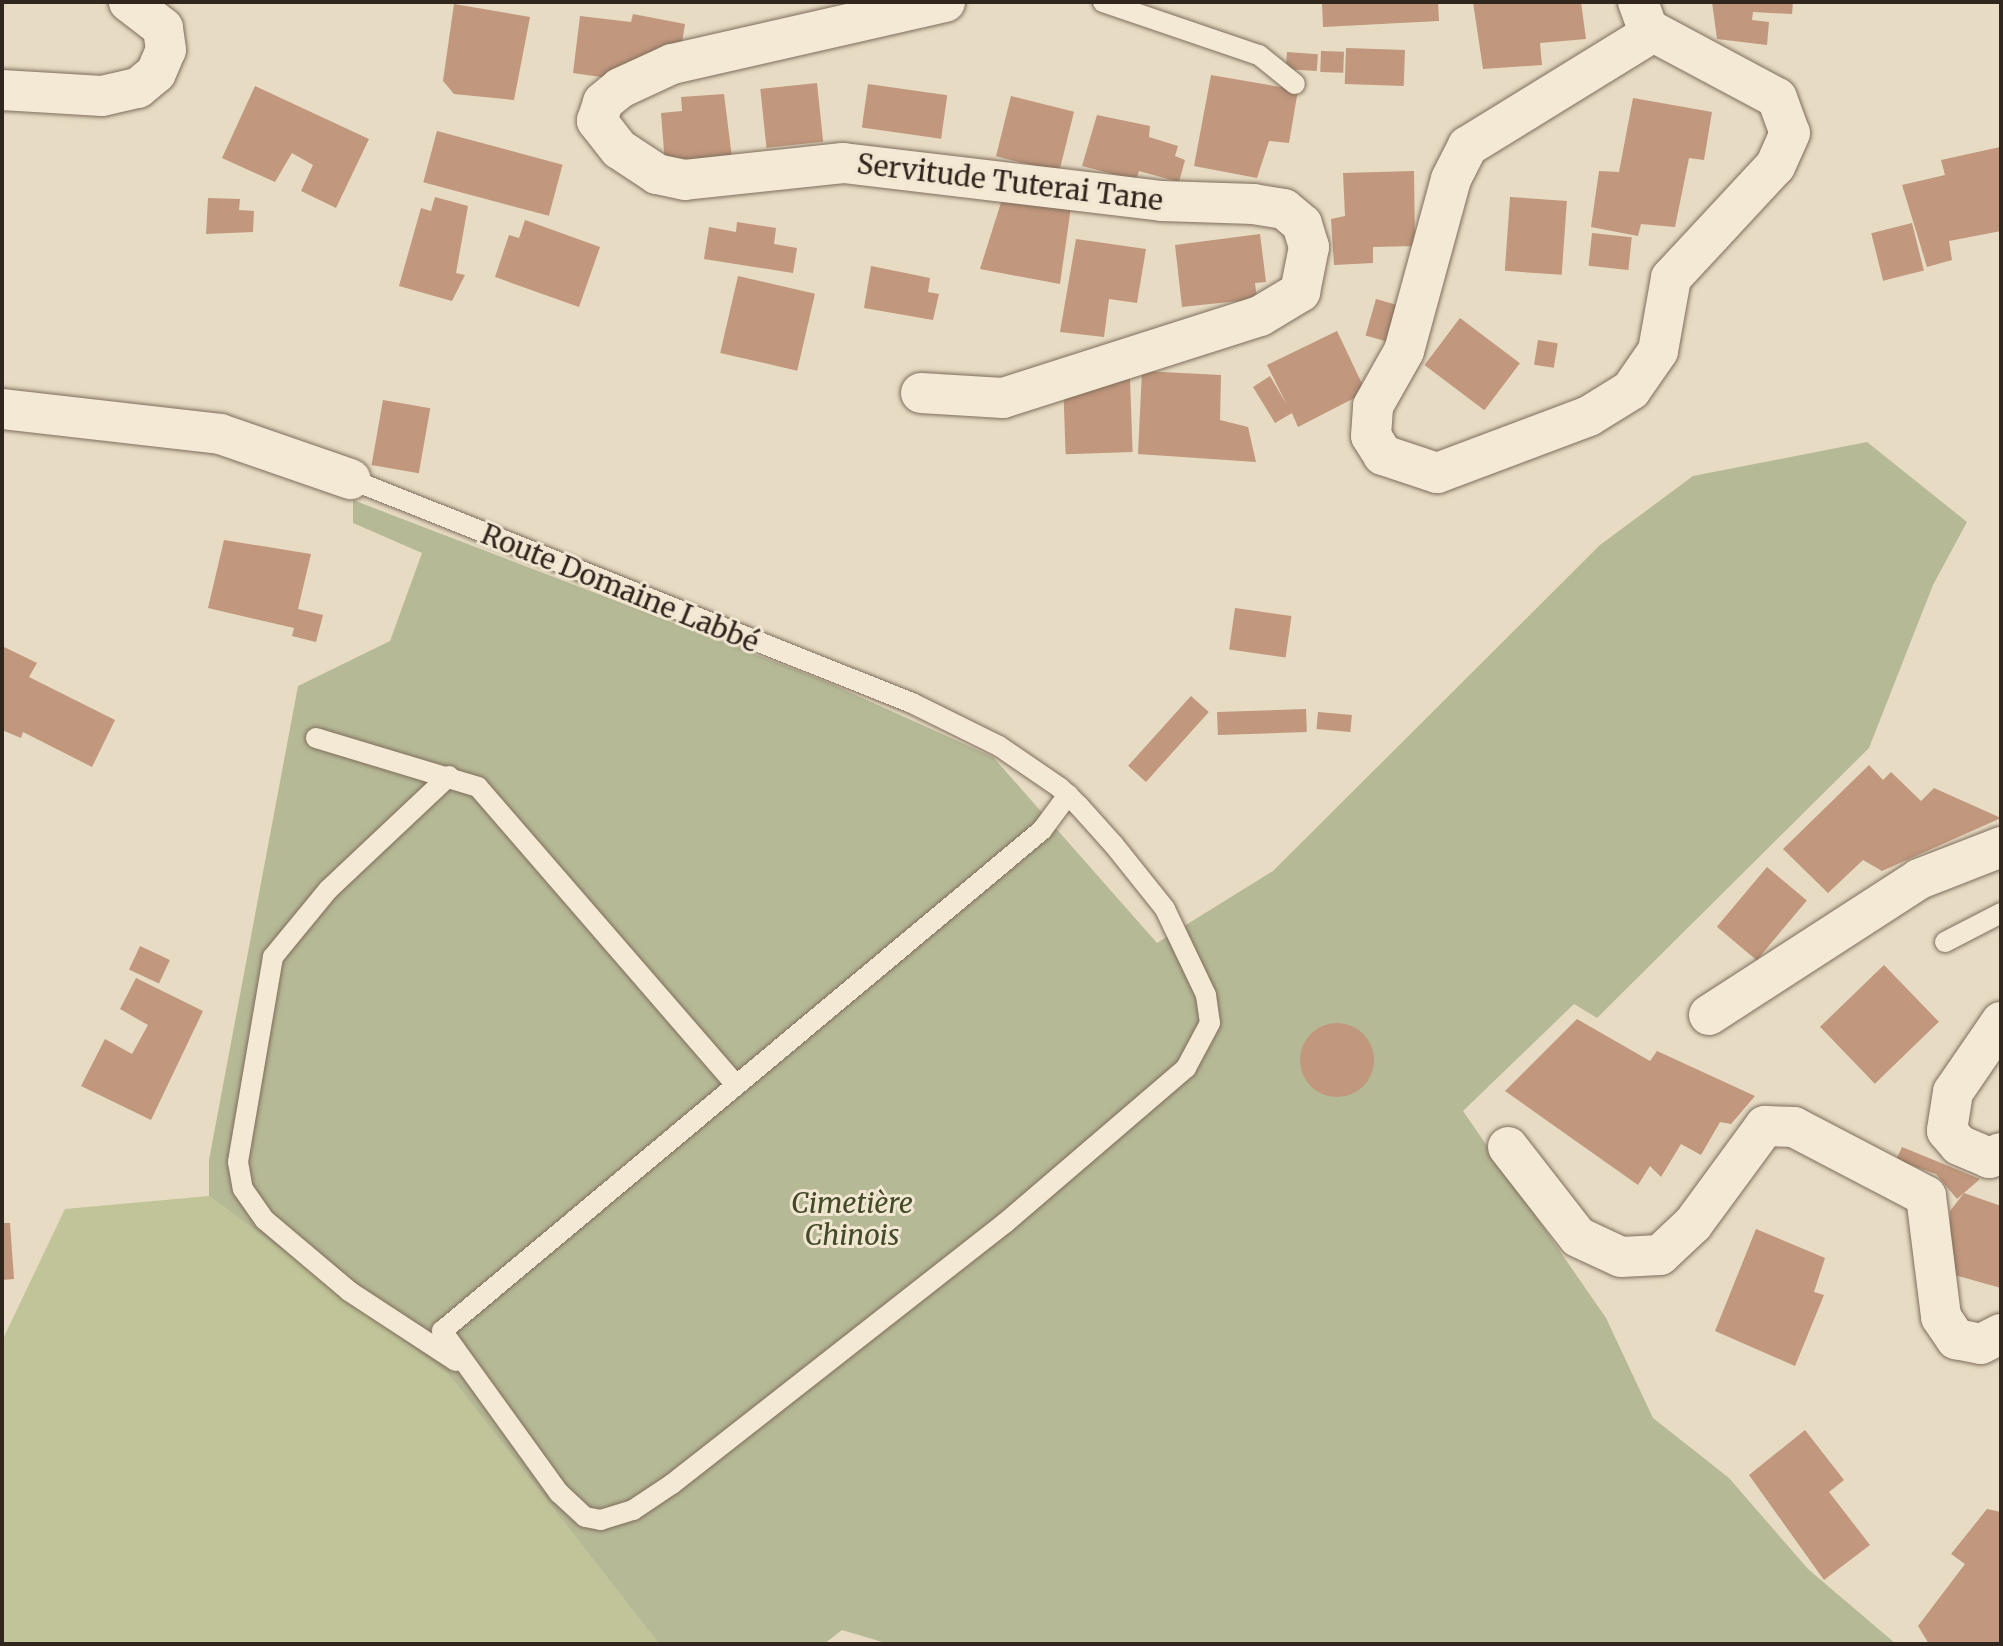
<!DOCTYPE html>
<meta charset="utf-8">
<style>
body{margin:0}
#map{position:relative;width:2003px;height:1646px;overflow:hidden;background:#e7dbc3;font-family:Merriweather,serif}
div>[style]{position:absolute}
.green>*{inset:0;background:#c0c498}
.cemetery>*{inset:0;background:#b6b996}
.building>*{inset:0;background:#c1977d;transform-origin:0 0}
.round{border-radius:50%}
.roads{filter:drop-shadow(0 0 2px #7f6d5c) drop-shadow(0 0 2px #7f6d5c)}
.service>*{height:20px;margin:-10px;padding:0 10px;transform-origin:10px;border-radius:10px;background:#f3e9d4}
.minor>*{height:40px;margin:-20px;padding:0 20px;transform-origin:20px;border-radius:20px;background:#f3e9d4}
span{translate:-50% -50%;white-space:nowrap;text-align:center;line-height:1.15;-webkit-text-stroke:6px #f0e6d1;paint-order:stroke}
.street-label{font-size:28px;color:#31261e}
.park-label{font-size:28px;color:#434a27;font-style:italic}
.frame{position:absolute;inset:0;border:4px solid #31261e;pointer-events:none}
</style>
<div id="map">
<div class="green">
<div style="clip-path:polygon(209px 1196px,449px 1375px,659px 1644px,2px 1644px,2px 1341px,65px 1209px)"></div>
</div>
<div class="cemetery">
<div style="clip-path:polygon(1867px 442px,1967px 522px,1933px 585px,1869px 748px,1597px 1018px,1574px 1004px,1463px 1111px,1606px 1318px,1653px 1418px,1729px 1478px,1808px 1569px,1896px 1644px,889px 1644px,842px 1630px,824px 1644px,659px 1644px,449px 1375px,209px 1196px,209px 1160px,298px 686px,390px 641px,422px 553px,353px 523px,353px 500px,827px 682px,993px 757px,1157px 943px,1273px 871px,1600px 545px,1693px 476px)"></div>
</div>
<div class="building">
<div style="clip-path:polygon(1322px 2px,1438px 2px,1439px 21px,1323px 27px)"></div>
<div style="clip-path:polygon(1473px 2px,1581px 2px,1586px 39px,1540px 43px,1542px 65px,1483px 69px)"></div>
<div style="clip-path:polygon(1712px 2px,1793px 2px,1792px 14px,1753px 12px,1752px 20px,1769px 22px,1767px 45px,1717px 39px)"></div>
<div style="clip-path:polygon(454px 4px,530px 17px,514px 100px,454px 94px,443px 81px)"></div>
<div style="clip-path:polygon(633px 14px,685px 24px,681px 49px,615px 79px,573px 73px,580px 16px,631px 22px)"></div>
<div style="left:1346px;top:48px;width:59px;height:36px;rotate:2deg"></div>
<div style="left:1321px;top:51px;width:23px;height:21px;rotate:2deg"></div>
<div style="left:1287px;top:52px;width:31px;height:17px;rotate:4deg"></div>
<div style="clip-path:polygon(1211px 75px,1298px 90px,1289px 143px,1269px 141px,1257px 178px,1194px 166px)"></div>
<div style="left:817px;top:83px;width:59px;height:57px;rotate:84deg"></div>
<div style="left:868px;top:84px;width:80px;height:44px;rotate:8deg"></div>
<div style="clip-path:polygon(255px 86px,369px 139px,336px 208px,301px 191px,313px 165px,292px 153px,275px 182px,222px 158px)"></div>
<div style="clip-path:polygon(724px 94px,732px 158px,665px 164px,661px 113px,682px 111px,681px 97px)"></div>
<div style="left:1011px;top:96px;width:65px;height:62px;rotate:14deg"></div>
<div style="clip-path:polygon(1633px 98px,1712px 112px,1704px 160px,1689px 158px,1675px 227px,1641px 224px,1638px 236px,1591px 227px,1599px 171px,1619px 172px)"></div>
<div style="clip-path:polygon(1097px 115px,1150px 126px,1149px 137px,1178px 146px,1175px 156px,1185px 160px,1179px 182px,1139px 171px,1136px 180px,1082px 166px)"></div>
<div style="left:437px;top:131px;width:130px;height:53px;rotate:15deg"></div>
<div style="clip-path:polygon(2000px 147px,2001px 231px,1949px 241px,1952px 260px,1927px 267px,1902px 185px,1945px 175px,1941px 160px)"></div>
<div style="clip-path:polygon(1414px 171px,1415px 246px,1373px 247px,1373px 263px,1334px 265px,1331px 219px,1345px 216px,1343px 173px)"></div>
<div style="clip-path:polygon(1004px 193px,1071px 207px,1060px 284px,980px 269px)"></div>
<div style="clip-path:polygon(435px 197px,468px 206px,456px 273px,465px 275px,452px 301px,399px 286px,421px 208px,431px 211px)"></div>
<div style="left:1510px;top:197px;width:57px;height:74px;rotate:4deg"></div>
<div style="clip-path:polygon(208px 198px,240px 199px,239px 210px,254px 211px,253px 232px,206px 234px)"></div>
<div style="clip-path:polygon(525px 220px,600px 247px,579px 307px,495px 277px,509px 235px,519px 238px)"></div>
<div style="clip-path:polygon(737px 222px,776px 228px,774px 244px,797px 248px,793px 273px,704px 259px,709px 227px,736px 232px)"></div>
<div style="left:1912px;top:223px;width:49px;height:42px;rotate:76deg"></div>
<div style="left:1592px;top:233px;width:40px;height:33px;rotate:6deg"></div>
<div style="clip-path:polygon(1260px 234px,1266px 282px,1255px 283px,1257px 299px,1182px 307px,1175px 245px)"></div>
<div style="clip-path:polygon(1076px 239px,1146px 249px,1137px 303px,1109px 299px,1104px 337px,1060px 332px)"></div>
<div style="clip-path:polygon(871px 266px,930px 278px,928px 292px,939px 294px,933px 320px,864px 308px)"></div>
<div style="left:738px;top:276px;width:79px;height:79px;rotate:13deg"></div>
<div style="left:1376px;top:299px;width:32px;height:38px;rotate:16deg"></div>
<div style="left:1460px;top:318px;width:75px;height:59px;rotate:37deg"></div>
<div style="clip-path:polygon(1337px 331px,1366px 392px,1298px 427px,1292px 413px,1275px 423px,1253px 387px,1270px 376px,1287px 405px,1267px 365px)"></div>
<div style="left:1538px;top:340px;width:20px;height:25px;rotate:9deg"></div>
<div style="clip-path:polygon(1142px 371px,1221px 375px,1220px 420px,1248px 427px,1256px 462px,1138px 454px)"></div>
<div style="left:1130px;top:378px;width:74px;height:67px;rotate:88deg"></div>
<div style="left:383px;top:400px;width:48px;height:66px;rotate:10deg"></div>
<div style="clip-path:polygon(224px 540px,311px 554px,298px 609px,323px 615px,316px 642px,292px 636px,294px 628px,208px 608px)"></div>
<div style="left:1235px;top:608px;width:57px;height:42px;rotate:8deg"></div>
<div style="clip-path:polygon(2px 646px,37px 663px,29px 677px,115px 720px,92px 767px,23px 732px,21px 738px,2px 730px)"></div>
<div style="left:1191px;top:696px;width:24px;height:94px;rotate:42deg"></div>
<div style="left:1306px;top:709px;width:23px;height:89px;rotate:88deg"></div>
<div style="left:1318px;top:712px;width:34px;height:17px;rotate:5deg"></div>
<div style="clip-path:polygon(1869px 765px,1883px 780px,1891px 772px,1921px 801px,1934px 788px,2001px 818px,1882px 871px,1863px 860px,1828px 893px,1783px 849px)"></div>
<div style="left:1767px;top:867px;width:52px;height:78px;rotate:40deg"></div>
<div style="left:140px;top:946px;width:33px;height:26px;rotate:25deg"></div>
<div style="left:1884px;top:965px;width:79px;height:89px;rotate:46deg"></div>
<div style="clip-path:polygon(136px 978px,203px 1011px,151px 1120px,81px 1086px,105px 1039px,132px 1054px,148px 1025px,120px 1009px)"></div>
<div style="clip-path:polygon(1577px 1019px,1650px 1061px,1657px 1051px,1755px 1096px,1731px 1124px,1720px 1122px,1701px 1155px,1681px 1144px,1661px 1177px,1650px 1166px,1638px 1185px,1505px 1091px)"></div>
<div class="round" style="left:1300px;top:1023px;width:74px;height:74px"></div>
<div style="clip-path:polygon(1902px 1147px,1980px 1179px,1957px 1199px,1936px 1174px,1896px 1160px)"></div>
<div style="clip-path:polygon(1964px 1193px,2001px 1206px,2001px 1288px,1951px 1274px,1950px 1211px)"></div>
<div style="clip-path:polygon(2px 1223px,10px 1223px,14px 1279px,2px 1280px)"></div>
<div style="clip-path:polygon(1756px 1229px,1825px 1258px,1814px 1292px,1824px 1295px,1795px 1366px,1715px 1331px)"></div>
<div style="clip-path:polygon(1805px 1430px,1844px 1480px,1829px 1492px,1870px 1545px,1824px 1580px,1749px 1475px)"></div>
<div style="clip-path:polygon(1987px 1509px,2001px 1512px,2001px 1644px,1929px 1644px,1918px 1626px,1965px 1564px,1951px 1554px)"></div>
</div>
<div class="roads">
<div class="service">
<div style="left:1103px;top:2px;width:165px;rotate:18.8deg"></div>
<div style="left:1259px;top:55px;width:46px;rotate:38.9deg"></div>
<div style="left:350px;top:479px;width:605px;rotate:21.73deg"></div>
<div style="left:912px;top:703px;width:97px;rotate:26.3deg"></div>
<div style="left:999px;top:746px;width:73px;rotate:34.3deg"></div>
<div style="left:1059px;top:787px;width:12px;rotate:42deg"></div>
<div style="left:1068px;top:795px;width:16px;rotate:45deg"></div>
<div style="left:1079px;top:806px;width:52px;rotate:48.1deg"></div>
<div style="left:1114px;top:845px;width:82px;rotate:51.4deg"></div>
<div style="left:1165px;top:909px;width:95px;rotate:64.5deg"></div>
<div style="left:1206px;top:995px;width:28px;rotate:82deg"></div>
<div style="left:1210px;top:1023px;width:51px;rotate:118.1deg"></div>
<div style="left:1186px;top:1068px;width:238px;rotate:139.4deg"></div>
<div style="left:1005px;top:1223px;width:423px;rotate:141.9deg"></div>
<div style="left:672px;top:1484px;width:47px;rotate:146.3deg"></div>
<div style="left:633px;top:1510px;width:34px;rotate:163deg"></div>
<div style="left:601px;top:1520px;width:16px;rotate:-169deg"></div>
<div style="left:585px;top:1517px;width:35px;rotate:-137deg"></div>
<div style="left:559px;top:1493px;width:200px;rotate:-125.8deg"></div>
<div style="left:442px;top:1331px;width:782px;rotate:-39.86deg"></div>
<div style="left:1042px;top:830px;width:44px;rotate:-53.4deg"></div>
<div style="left:316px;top:738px;width:169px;rotate:16.8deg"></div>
<div style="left:478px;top:787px;width:391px;rotate:49.1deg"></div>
<div style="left:449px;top:776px;width:166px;rotate:136.7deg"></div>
<div style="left:328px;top:890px;width:87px;rotate:129.4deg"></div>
<div style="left:273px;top:957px;width:208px;rotate:99.7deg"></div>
<div style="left:238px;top:1162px;width:27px;rotate:80deg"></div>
<div style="left:243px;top:1189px;width:38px;rotate:55deg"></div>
<div style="left:265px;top:1220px;width:110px;rotate:40.2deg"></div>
<div style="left:349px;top:1291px;width:128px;rotate:33.2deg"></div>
<div style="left:1945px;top:942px;width:63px;rotate:-27.4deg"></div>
</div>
<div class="minor">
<div style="left:1638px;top:2px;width:29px;rotate:70deg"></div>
<div style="left:1648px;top:29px;width:146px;rotate:28.1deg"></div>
<div style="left:1777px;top:98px;width:37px;rotate:70deg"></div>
<div style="left:1790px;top:133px;width:36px;rotate:114deg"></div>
<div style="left:1775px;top:166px;width:153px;rotate:132.9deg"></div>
<div style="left:1671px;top:278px;width:74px;rotate:100.1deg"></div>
<div style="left:1658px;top:351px;width:47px;rotate:124.7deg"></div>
<div style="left:1631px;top:390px;width:49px;rotate:148.2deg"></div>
<div style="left:1589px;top:416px;width:162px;rotate:159.4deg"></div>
<div style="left:1437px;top:473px;width:57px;rotate:-161.6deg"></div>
<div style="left:1383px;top:455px;width:22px;rotate:-122deg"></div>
<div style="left:1371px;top:436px;width:30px;rotate:-86deg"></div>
<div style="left:1373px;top:406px;width:63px;rotate:-60.6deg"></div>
<div style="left:1404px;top:351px;width:178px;rotate:-74.7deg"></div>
<div style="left:1451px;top:179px;width:37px;rotate:-63deg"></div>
<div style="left:1468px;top:146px;width:217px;rotate:-31.6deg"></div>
<div style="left:2px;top:90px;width:100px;rotate:3.4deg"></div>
<div style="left:102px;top:96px;width:37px;rotate:-13deg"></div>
<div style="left:138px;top:88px;width:23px;rotate:-40deg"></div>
<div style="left:156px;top:73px;width:25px;rotate:-67deg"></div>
<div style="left:166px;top:50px;width:22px;rotate:-98deg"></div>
<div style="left:163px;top:28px;width:43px;rotate:-142.6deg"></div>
<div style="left:921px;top:393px;width:82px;rotate:3.5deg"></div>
<div style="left:1003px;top:398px;width:270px;rotate:-17.7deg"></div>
<div style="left:1260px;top:316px;width:47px;rotate:-31deg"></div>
<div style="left:1300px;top:292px;width:46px;rotate:-78.7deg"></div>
<div style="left:1309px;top:247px;width:24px;rotate:-107deg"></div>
<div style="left:1302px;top:224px;width:23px;rotate:-140deg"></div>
<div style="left:1284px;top:209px;width:30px;rotate:-171deg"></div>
<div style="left:1254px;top:204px;width:92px;rotate:-178.1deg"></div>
<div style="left:1162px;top:201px;width:321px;rotate:-173.2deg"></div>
<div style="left:843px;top:163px;width:159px;rotate:173.9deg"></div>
<div style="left:685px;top:180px;width:29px;rotate:-168deg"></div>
<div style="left:657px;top:174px;width:45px;rotate:-146.7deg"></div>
<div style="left:619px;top:149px;width:36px;rotate:-128deg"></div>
<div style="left:597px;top:121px;width:20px;rotate:-72deg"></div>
<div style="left:603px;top:102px;width:22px;rotate:-39deg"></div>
<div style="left:620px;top:88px;width:57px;rotate:-24.8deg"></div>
<div style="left:672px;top:64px;width:280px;rotate:-12.8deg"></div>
<div style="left:2px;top:409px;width:219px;rotate:6.5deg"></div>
<div style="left:220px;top:434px;width:138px;rotate:19.1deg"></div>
<div style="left:1709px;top:1015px;width:250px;rotate:-32.9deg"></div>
<div style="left:1919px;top:879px;width:88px;rotate:-21.3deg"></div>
<div style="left:2001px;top:1022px;width:85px;rotate:124.4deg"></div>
<div style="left:1953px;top:1092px;width:39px;rotate:99deg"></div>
<div style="left:1947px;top:1131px;width:18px;rotate:49deg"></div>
<div style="left:1959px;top:1145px;width:33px;rotate:23deg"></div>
<div style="left:1989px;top:1158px;width:13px;rotate:-23deg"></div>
<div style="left:1508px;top:1147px;width:114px;rotate:52.1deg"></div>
<div style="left:1578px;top:1237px;width:47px;rotate:24.9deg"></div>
<div style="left:1621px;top:1257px;width:39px;rotate:-3deg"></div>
<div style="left:1660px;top:1255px;width:45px;rotate:-43.2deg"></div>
<div style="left:1693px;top:1224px;width:122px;rotate:-53.7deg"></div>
<div style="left:1765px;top:1126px;width:29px;rotate:2deg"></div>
<div style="left:1794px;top:1127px;width:149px;rotate:27.6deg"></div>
<div style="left:1926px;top:1196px;width:122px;rotate:82.9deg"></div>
<div style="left:1941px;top:1317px;width:27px;rotate:56deg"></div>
<div style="left:1956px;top:1339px;width:25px;rotate:11deg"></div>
<div style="left:1981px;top:1344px;width:22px;rotate:-27deg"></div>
</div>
</div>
<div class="street-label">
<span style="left:1010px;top:182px;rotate:7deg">Servitude Tuterai Tane</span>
<span style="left:620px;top:588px;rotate:22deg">Route Domaine Labbé</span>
</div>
<div class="park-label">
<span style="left:852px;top:1219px">Cimetière<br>Chinois</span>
</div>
<div class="frame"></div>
</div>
